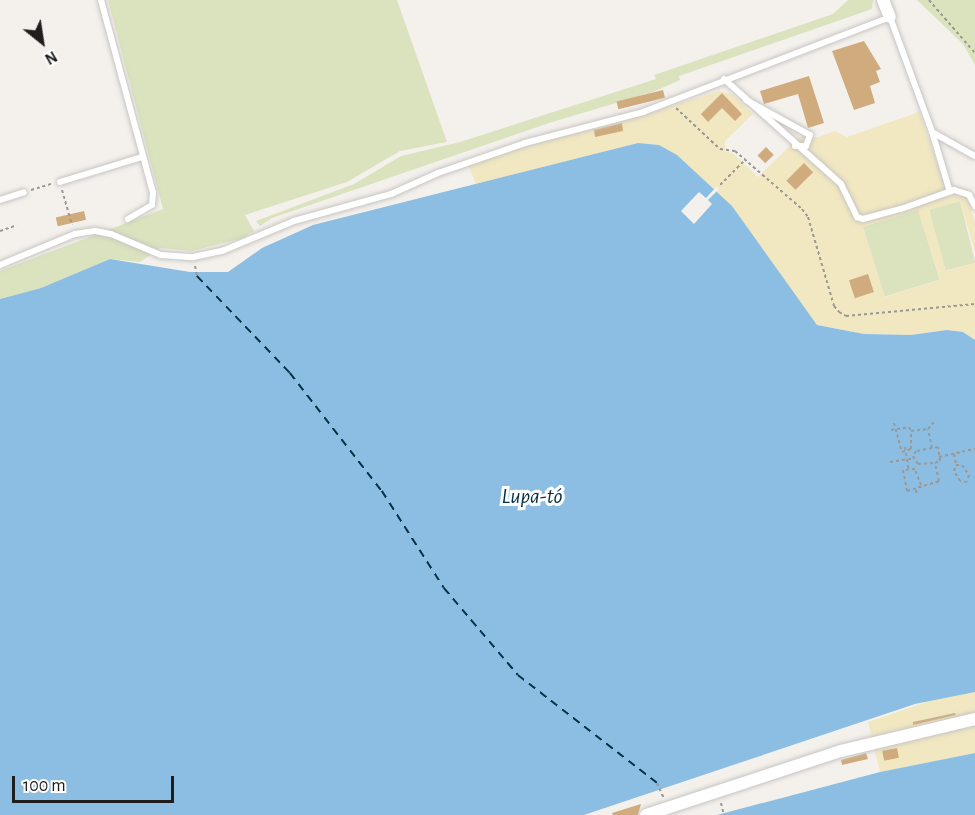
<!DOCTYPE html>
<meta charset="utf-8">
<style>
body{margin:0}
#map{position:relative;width:975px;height:815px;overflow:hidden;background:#f4f1ed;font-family:"Alegreya Sans",sans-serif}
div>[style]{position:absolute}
.green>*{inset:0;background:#dae3be;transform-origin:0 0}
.sand>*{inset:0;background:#f1e8c2}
.water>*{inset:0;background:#8cbee3}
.pier>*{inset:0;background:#f4f1ed}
.ferry>*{height:1.5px;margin-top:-0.75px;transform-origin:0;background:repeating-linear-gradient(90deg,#042f47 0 8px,transparent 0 14px)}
.building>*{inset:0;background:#cfab7d;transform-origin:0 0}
.path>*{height:2px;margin-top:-1px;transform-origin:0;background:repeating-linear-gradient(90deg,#9a9895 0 3px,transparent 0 6px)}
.roads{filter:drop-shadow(0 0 2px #c8c5c2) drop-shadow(0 0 2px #c8c5c2)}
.lane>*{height:6px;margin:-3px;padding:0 3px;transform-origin:3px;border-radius:3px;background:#fff}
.street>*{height:12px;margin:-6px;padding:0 6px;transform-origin:6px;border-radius:6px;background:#fff}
span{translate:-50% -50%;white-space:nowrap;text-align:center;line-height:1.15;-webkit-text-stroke:6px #fffefe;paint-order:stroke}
.water-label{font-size:22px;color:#042f47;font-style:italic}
.north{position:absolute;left:12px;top:12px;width:60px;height:60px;-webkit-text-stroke:4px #fffefe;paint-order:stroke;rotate:150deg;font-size:16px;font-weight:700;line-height:24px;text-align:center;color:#1f1e1d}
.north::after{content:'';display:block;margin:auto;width:21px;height:27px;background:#1f1e1d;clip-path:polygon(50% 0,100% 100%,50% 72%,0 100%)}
.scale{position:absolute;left:12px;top:776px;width:162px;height:27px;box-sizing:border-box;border:3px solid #1f1e1d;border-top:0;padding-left:8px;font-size:18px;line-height:21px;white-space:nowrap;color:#1f1e1d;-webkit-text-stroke:4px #fffefe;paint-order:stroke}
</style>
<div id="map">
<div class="green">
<div style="clip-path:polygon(108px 0,397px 0,447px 142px,400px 151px,347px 182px,245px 215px,254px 231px,243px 238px,192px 251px,160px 248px,140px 262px,110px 259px,41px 288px,0 299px,0 271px,163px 209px)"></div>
<div style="clip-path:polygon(848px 0,873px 0,872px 9px,679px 76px,680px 80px,653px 92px,549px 123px,272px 218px,260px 226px,256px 221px,354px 184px,401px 156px,460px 142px,656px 79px,654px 75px,833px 14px)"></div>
<div style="clip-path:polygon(917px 0,975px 0,975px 65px,963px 44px)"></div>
<div style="left:960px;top:201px;width:64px;height:32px;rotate:76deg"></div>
<div style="left:918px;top:209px;width:74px;height:58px;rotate:73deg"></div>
</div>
<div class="sand">
<div style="clip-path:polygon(evenodd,719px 91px,732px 94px,753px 114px,725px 141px,725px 151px,734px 154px,758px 177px,799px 137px,818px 137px,835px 131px,847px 137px,919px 112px,949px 196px,959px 193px,967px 197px,975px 222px,975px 252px,960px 201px,929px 210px,946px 271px,975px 263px,975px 340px,963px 332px,948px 330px,911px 335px,864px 334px,817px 325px,659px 145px,638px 143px,476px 184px,468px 165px,565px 133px,644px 115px,719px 91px,918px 210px,940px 280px,885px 297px,863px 227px,918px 210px)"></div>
<div style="clip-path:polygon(975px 692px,975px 753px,880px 772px,868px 722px,950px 694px)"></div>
</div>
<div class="water">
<div style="clip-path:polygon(638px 143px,659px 145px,677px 155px,732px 206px,817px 325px,864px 334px,911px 335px,947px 330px,963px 332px,975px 340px,975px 692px,915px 704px,584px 815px,0 815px,0 299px,41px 288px,110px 259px,190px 272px,228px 272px,262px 248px,313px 225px)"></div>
<div style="clip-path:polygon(975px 753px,975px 815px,717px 815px,880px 772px)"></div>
</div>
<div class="pier">
<div style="clip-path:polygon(717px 186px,719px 189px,708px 200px,712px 204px,694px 224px,681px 211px,699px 192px,706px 198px)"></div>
</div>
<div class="ferry">
<div style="left:197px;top:276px;width:134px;rotate:46.2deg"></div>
<div style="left:290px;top:373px;width:150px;rotate:52.1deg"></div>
<div style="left:382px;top:491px;width:115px;rotate:57.4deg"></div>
<div style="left:444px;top:588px;width:114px;rotate:49.6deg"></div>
<div style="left:518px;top:675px;width:176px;rotate:37.8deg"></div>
</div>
<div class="building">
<div style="clip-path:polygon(864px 41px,881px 69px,876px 71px,880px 82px,870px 86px,875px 103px,854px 110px,832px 51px)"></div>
<div style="clip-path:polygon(809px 76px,824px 123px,808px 128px,798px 94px,764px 104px,760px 91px)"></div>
<div style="left:663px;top:90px;width:8px;height:48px;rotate:76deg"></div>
<div style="clip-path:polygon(722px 93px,742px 114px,735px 121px,722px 108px,708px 122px,701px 114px)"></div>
<div style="clip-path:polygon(622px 123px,623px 131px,595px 137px,594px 130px)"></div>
<div style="left:766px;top:147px;width:11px;height:12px;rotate:45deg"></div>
<div style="left:804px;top:163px;width:13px;height:25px;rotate:45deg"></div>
<div style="left:84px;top:211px;width:9px;height:29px;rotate:77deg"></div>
<div style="left:868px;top:274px;width:19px;height:20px;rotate:72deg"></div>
<div style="clip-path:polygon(955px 713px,956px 715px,913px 725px,913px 722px)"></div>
<div style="left:897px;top:748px;width:10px;height:15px;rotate:79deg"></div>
<div style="clip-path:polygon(866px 753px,868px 759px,842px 765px,841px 760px)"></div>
<div style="clip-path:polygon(641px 804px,638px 815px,613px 815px,612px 813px)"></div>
</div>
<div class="path">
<div style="left:929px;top:0;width:70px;rotate:49deg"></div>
<div style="left:676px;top:108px;width:60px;rotate:43deg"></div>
<div style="left:720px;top:149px;width:15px;rotate:8deg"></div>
<div style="left:735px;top:151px;width:89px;rotate:40.9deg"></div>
<div style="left:802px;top:209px;width:10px;rotate:53deg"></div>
<div style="left:808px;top:217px;width:93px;rotate:73.7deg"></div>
<div style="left:834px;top:306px;width:8px;rotate:50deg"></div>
<div style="left:839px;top:312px;width:8px;rotate:30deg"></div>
<div style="left:846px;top:316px;width:130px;rotate:-5.3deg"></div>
<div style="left:720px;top:185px;width:33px;rotate:-45deg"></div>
<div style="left:31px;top:190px;width:21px;rotate:-17deg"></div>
<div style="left:62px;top:190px;width:36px;rotate:74deg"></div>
<div style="left:0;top:231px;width:18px;rotate:-19deg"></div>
<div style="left:195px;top:266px;width:10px;rotate:79deg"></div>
<div style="left:894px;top:423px;width:30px;rotate:75deg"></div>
<div style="left:902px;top:452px;width:9px;rotate:-18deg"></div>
<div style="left:911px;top:449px;width:18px;rotate:-90deg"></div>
<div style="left:911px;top:431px;width:17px;rotate:-7deg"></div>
<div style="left:891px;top:430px;width:18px;rotate:-9deg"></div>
<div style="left:909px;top:427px;width:4px;rotate:63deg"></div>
<div style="left:905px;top:447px;width:24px;rotate:81deg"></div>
<div style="left:932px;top:448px;width:16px;rotate:169deg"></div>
<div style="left:916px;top:451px;width:6px;rotate:121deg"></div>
<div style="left:913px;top:456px;width:9px;rotate:58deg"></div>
<div style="left:918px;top:464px;width:17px;rotate:-3deg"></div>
<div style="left:954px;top:454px;width:11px;rotate:80deg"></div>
<div style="left:956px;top:465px;width:6px"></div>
<div style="left:962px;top:465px;width:12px;rotate:55deg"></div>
<div style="left:969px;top:475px;width:7px;rotate:106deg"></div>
<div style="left:967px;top:482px;width:7px;rotate:-172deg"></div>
<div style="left:960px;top:481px;width:12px;rotate:-121deg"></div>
<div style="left:954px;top:471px;width:6px;rotate:-72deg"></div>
<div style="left:939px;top:457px;width:37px;rotate:-13deg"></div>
<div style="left:890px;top:462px;width:24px;rotate:-9deg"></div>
<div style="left:921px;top:485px;width:17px;rotate:-111deg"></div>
<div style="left:915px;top:469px;width:12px;rotate:175deg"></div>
<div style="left:903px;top:470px;width:21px;rotate:79deg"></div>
<div style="left:907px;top:491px;width:34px;rotate:-17deg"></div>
<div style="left:939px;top:481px;width:18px;rotate:-103deg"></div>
<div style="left:935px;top:463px;width:5px;rotate:-22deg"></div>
<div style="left:940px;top:461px;width:14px;rotate:-98deg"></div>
<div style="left:938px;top:447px;width:6px;rotate:171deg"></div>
<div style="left:932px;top:448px;width:19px;rotate:-102deg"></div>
<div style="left:928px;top:429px;width:11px;rotate:-49deg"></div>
<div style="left:916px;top:490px;width:6px;rotate:81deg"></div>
<div style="left:657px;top:783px;width:17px;rotate:66deg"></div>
<div style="left:721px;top:803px;width:12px;rotate:76deg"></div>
</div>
<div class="roads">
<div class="lane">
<div style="left:101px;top:0;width:200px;rotate:74.9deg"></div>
<div style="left:153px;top:193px;width:12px;rotate:95deg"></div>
<div style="left:152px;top:205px;width:28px;rotate:150deg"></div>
<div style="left:724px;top:79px;width:157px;rotate:41.9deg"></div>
<div style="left:841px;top:184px;width:37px;rotate:64deg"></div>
<div style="left:857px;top:217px;width:6px;rotate:18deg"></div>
<div style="left:863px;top:219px;width:39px;rotate:-15deg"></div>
<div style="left:901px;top:209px;width:56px;rotate:-19.7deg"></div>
<div style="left:954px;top:190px;width:16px;rotate:18deg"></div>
<div style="left:969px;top:195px;width:13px;rotate:61deg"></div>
<div style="left:746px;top:100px;width:73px;rotate:28.7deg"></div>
<div style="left:810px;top:135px;width:12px;rotate:110deg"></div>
<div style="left:806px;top:146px;width:11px;rotate:180deg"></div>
<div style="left:933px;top:135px;width:59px;rotate:73.4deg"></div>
<div style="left:60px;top:182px;width:86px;rotate:-17deg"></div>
<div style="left:0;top:200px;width:25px;rotate:-18deg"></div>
<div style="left:0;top:265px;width:81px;rotate:-22.5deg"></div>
<div style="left:75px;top:234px;width:20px;rotate:-9deg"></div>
<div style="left:95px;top:231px;width:16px;rotate:11deg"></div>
<div style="left:111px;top:234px;width:54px;rotate:22.8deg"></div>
<div style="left:161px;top:255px;width:32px;rotate:4deg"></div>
<div style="left:193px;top:257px;width:30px;rotate:-12deg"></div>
<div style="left:222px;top:251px;width:78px;rotate:-22.6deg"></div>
<div style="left:294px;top:221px;width:101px;rotate:-15.6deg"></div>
<div style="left:391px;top:194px;width:51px;rotate:-24.1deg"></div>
<div style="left:438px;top:173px;width:92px;rotate:-19deg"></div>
<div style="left:525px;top:143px;width:122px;rotate:-14.7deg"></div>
<div style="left:643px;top:112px;width:265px;rotate:-21deg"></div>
<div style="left:890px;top:17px;width:122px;rotate:69.9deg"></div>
<div style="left:932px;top:132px;width:49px;rotate:29.2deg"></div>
</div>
<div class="street">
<div style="left:883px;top:0;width:18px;rotate:68deg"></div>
<div style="left:646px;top:815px;width:205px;rotate:-18.2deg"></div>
<div style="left:841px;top:751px;width:138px;rotate:-13.4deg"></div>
</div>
</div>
<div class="water-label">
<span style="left:532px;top:497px">Lupa-tó</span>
</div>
<div class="north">N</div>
<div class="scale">100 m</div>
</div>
